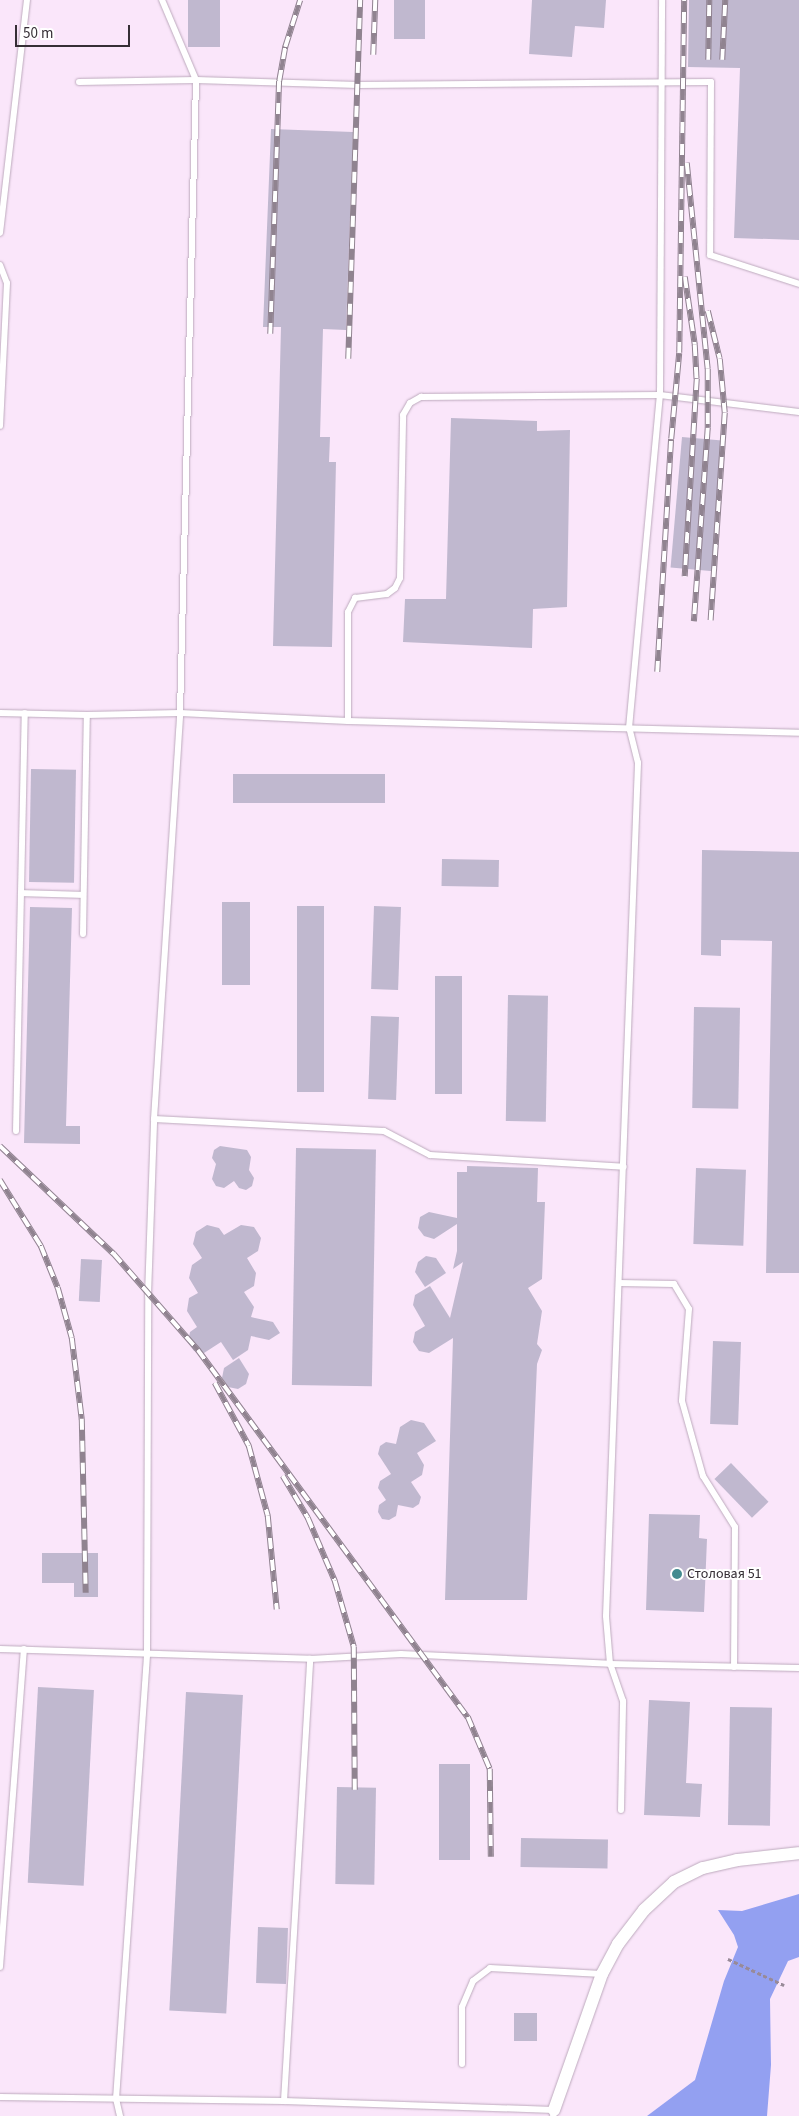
<!DOCTYPE html>
<meta charset="utf-8">
<style>
body{margin:0}
#map{position:relative;width:799px;height:2116px;overflow:hidden;background:#fae6fa;font-family:"Source Sans 3",sans-serif}
div>[style]{position:absolute}
.water>*{inset:0;background:#93a0f1}
.building>*{inset:0;background:#c0b8cf;transform-origin:0 0}
.path>*{height:2.5px;margin-top:-1.25px;transform-origin:0;background:repeating-linear-gradient(90deg,#988a98 0 4px,transparent 0 6.5px)}
.roads{filter:drop-shadow(0 0 1px #bdaabd) drop-shadow(0 0 1px #bdaabd)}
.lane>*{height:6px;margin:-3px;padding:0 3px;transform-origin:3px;border-radius:3px;background:#fff}
.street>*{height:12px;margin:-6px;padding:0 6px;transform-origin:6px;border-radius:6px;background:#fff}
.rail>*{height:5.5px;margin-top:-2.75px;transform-origin:0;background:repeating-linear-gradient(90deg,#fff 0 11px,#908390 0 22px);box-sizing:border-box;border-block:1px solid #908390}
.dots>*{width:14px;height:14px;translate:-50% -50%;box-sizing:border-box;border:2px solid #fff;border-radius:50%}
span{translate:-50% -50%;white-space:nowrap;text-align:center;line-height:1.15;-webkit-text-stroke:4px #fff;paint-order:stroke}
.poi-label{font-size:14px;color:#352e35}
.left{translate:0 -50%;text-align:left}
.scale{position:absolute;left:15px;top:25px;width:115px;height:22px;box-sizing:border-box;border:2px solid #352e35;border-top:0;padding-left:6px;font-size:15px;line-height:18px;white-space:nowrap;color:#352e35;-webkit-text-stroke:4px #fff;paint-order:stroke}
</style>
<div id="map">
<div class="water">
<div style="clip-path:polygon(799px 1894px,799px 1957px,788px 1961px,770px 1999px,771px 2065px,767px 2116px,647px 2116px,695px 2080px,724px 1981px,738px 1947px,734px 1935px,718px 1910px,742px 1911px)"></div>
</div>
<div class="building">
<div style="left:188px;top:0;width:32px;height:47px"></div>
<div style="left:394px;top:0;width:31px;height:39px"></div>
<div style="clip-path:polygon(532px 0,606px 0,604px 28px,575px 26px,572px 57px,529px 54px)"></div>
<div style="clip-path:polygon(689px 0,799px 0,799px 240px,734px 238px,740px 68px,688px 67px)"></div>
<div style="clip-path:polygon(271px 129px,353px 132px,346px 330px,323px 329px,320px 437px,330px 437px,329px 462px,336px 462px,332px 647px,273px 646px,281px 327px,263px 327px)"></div>
<div style="clip-path:polygon(451px 418px,537px 421px,537px 431px,570px 430px,567px 607px,533px 609px,532px 648px,403px 642px,405px 599px,446px 599px)"></div>
<div style="left:682px;top:437px;width:43px;height:131px;rotate:5deg"></div>
<div style="left:31px;top:769px;width:45px;height:113px;rotate:1deg"></div>
<div style="left:233px;top:774px;width:152px;height:29px"></div>
<div style="clip-path:polygon(702px 850px,799px 852px,799px 1273px,766px 1273px,772px 941px,721px 940px,721px 956px,701px 955px)"></div>
<div style="left:442px;top:859px;width:57px;height:27px;rotate:1deg"></div>
<div style="left:222px;top:902px;width:28px;height:83px"></div>
<div style="left:297px;top:906px;width:27px;height:186px"></div>
<div style="left:374px;top:906px;width:27px;height:83px;rotate:2deg"></div>
<div style="clip-path:polygon(30px 907px,72px 908px,66px 1126px,80px 1126px,80px 1144px,24px 1143px)"></div>
<div style="left:435px;top:976px;width:27px;height:118px"></div>
<div style="left:508px;top:995px;width:40px;height:126px;rotate:1deg"></div>
<div style="left:694px;top:1007px;width:46px;height:101px;rotate:1deg"></div>
<div style="left:371px;top:1016px;width:28px;height:83px;rotate:2deg"></div>
<div style="clip-path:polygon(220px 1146px,247px 1150px,251px 1157px,249px 1170px,254px 1178px,252px 1186px,246px 1190px,239px 1188px,234px 1181px,224px 1188px,216px 1186px,212px 1179px,216px 1164px,212px 1158px,214px 1150px)"></div>
<div style="left:296px;top:1148px;width:80px;height:237px;rotate:1deg"></div>
<div style="clip-path:polygon(467px 1166px,538px 1168px,537px 1202px,545px 1202px,542px 1279px,528px 1288px,542px 1311px,537px 1344px,542px 1350px,537px 1364px,527px 1600px,445px 1600px,453px 1338px,429px 1353px,419px 1351px,413px 1342px,415px 1332px,425px 1326px,413px 1305px,415px 1295px,430px 1286px,450px 1318px,463px 1262px,453px 1269px,457px 1251px,457px 1224px,434px 1239px,424px 1236px,418px 1228px,420px 1217px,429px 1212px,457px 1218px,457px 1172px,467px 1172px)"></div>
<div style="left:696px;top:1168px;width:50px;height:76px;rotate:2deg"></div>
<div style="clip-path:polygon(207px 1225px,219px 1228px,224px 1235px,241px 1225px,254px 1227px,261px 1238px,258px 1251px,247px 1258px,256px 1273px,254px 1286px,244px 1292px,254px 1307px,251px 1317px,273px 1322px,280px 1333px,269px 1340px,251px 1336px,248px 1350px,233px 1360px,221px 1342px,204px 1353px,194px 1351px,188px 1342px,190px 1332px,197px 1327px,187px 1311px,189px 1298px,198px 1293px,189px 1278px,192px 1265px,202px 1258px,193px 1244px,196px 1232px)"></div>
<div style="clip-path:polygon(426px 1256px,436px 1258px,446px 1273px,425px 1287px,415px 1272px,418px 1262px)"></div>
<div style="left:81px;top:1259px;width:21px;height:42px;rotate:3deg"></div>
<div style="left:713px;top:1341px;width:28px;height:83px;rotate:2deg"></div>
<div style="clip-path:polygon(239px 1358px,249px 1374px,246px 1384px,238px 1389px,228px 1387px,222px 1378px,224px 1368px)"></div>
<div style="clip-path:polygon(411px 1420px,424px 1423px,436px 1441px,417px 1453px,424px 1465px,422px 1475px,411px 1482px,421px 1497px,419px 1504px,413px 1508px,398px 1505px,396px 1516px,389px 1520px,382px 1519px,378px 1512px,379px 1505px,386px 1500px,378px 1488px,380px 1481px,391px 1474px,378px 1454px,380px 1446px,386px 1442px,396px 1444px,400px 1427px)"></div>
<div style="left:731px;top:1463px;width:54px;height:23px;rotate:46deg"></div>
<div style="clip-path:polygon(649px 1514px,700px 1515px,699px 1538px,707px 1539px,704px 1612px,646px 1610px)"></div>
<div style="clip-path:polygon(42px 1553px,98px 1553px,98px 1597px,74px 1597px,74px 1583px,42px 1583px)"></div>
<div style="left:38px;top:1687px;width:56px;height:196px;rotate:3deg"></div>
<div style="left:186px;top:1692px;width:57px;height:319px;rotate:3deg"></div>
<div style="clip-path:polygon(649px 1700px,690px 1702px,686px 1783px,702px 1784px,700px 1817px,644px 1815px)"></div>
<div style="left:730px;top:1707px;width:42px;height:118px;rotate:1deg"></div>
<div style="left:439px;top:1764px;width:31px;height:96px"></div>
<div style="left:337px;top:1787px;width:39px;height:97px;rotate:1deg"></div>
<div style="left:521px;top:1838px;width:87px;height:29px;rotate:1deg"></div>
<div style="left:258px;top:1927px;width:30px;height:56px;rotate:2deg"></div>
<div style="left:514px;top:2013px;width:23px;height:28px"></div>
</div>
<div class="path">
<div style="left:728px;top:1959px;width:62px;rotate:24.9deg"></div>
</div>
<div class="roads">
<div class="lane">
<div style="left:79px;top:82px;width:117px;rotate:-1deg"></div>
<div style="left:196px;top:80px;width:162px;rotate:1.8deg"></div>
<div style="left:358px;top:85px;width:353px;rotate:-0.5deg"></div>
<div style="left:711px;top:82px;width:173px;rotate:90.3deg"></div>
<div style="left:710px;top:255px;width:94px;rotate:18deg"></div>
<div style="left:0;top:233px;width:235px;rotate:-83.4deg"></div>
<div style="left:0;top:265px;width:19px;rotate:69deg"></div>
<div style="left:7px;top:283px;width:143px;rotate:92.8deg"></div>
<div style="left:0;top:713px;width:87px;rotate:1.3deg"></div>
<div style="left:87px;top:715px;width:93px;rotate:-1.2deg"></div>
<div style="left:180px;top:713px;width:168px;rotate:2.7deg"></div>
<div style="left:348px;top:721px;width:451px;rotate:1.5deg"></div>
<div style="left:348px;top:721px;width:109px;rotate:-90deg"></div>
<div style="left:348px;top:612px;width:16px;rotate:-63deg"></div>
<div style="left:355px;top:598px;width:32px;rotate:-7deg"></div>
<div style="left:387px;top:594px;width:10px;rotate:-37deg"></div>
<div style="left:395px;top:588px;width:11px;rotate:-63deg"></div>
<div style="left:400px;top:578px;width:163px;rotate:-88.9deg"></div>
<div style="left:403px;top:415px;width:14px;rotate:-60deg"></div>
<div style="left:410px;top:403px;width:13px;rotate:-29deg"></div>
<div style="left:421px;top:397px;width:239px;rotate:-0.5deg"></div>
<div style="left:660px;top:395px;width:140px;rotate:7deg"></div>
<div style="left:21px;top:893px;width:62px;rotate:1.8deg"></div>
<div style="left:83px;top:934px;width:219px;rotate:-89deg"></div>
<div style="left:154px;top:1119px;width:230px;rotate:3deg"></div>
<div style="left:384px;top:1131px;width:52px;rotate:27.6deg"></div>
<div style="left:430px;top:1155px;width:194px;rotate:3.5deg"></div>
<div style="left:16px;top:1131px;width:418px;rotate:-88.8deg"></div>
<div style="left:619px;top:1283px;width:55px;rotate:1deg"></div>
<div style="left:674px;top:1284px;width:29px;rotate:59deg"></div>
<div style="left:689px;top:1309px;width:92px;rotate:94.4deg"></div>
<div style="left:682px;top:1401px;width:78px;rotate:74.4deg"></div>
<div style="left:703px;top:1476px;width:60px;rotate:57.9deg"></div>
<div style="left:735px;top:1527px;width:140px;rotate:90.4deg"></div>
<div style="left:0;top:1649px;width:310px;rotate:1.8deg"></div>
<div style="left:310px;top:1659px;width:91px;rotate:-3.1deg"></div>
<div style="left:401px;top:1654px;width:209px;rotate:2.7deg"></div>
<div style="left:610px;top:1664px;width:189px;rotate:1.2deg"></div>
<div style="left:621px;top:1810px;width:109px;rotate:-88.9deg"></div>
<div style="left:623px;top:1701px;width:39px;rotate:-109deg"></div>
<div style="left:610px;top:1664px;width:48px;rotate:-94.8deg"></div>
<div style="left:606px;top:1616px;width:854px;rotate:-87.85deg"></div>
<div style="left:638px;top:763px;width:36px;rotate:-104deg"></div>
<div style="left:629px;top:728px;width:334px;rotate:-84.7deg"></div>
<div style="left:660px;top:395px;width:395px;rotate:-89.7deg"></div>
<div style="left:0;top:1967px;width:319px;rotate:-85.7deg"></div>
<div style="left:462px;top:2064px;width:57px;rotate:-90deg"></div>
<div style="left:462px;top:2007px;width:28px;rotate:-67deg"></div>
<div style="left:473px;top:1981px;width:21px;rotate:-37deg"></div>
<div style="left:490px;top:1968px;width:112px;rotate:3.1deg"></div>
<div style="left:0;top:2097px;width:284px;rotate:0.8deg"></div>
<div style="left:284px;top:2101px;width:270px;rotate:1.9deg"></div>
<div style="left:554px;top:2110px;width:6px;rotate:99deg"></div>
<div style="left:284px;top:2101px;width:443px;rotate:-86.6deg"></div>
<div style="left:120px;top:2116px;width:17px;rotate:-103deg"></div>
<div style="left:116px;top:2099px;width:446px;rotate:-86deg"></div>
<div style="left:147px;top:1654px;width:359px;rotate:-89.8deg"></div>
<div style="left:148px;top:1295px;width:176px;rotate:-88deg"></div>
<div style="left:154px;top:1119px;width:407px;rotate:-86.3deg"></div>
<div style="left:180px;top:713px;width:633px;rotate:-88.55deg"></div>
<div style="left:196px;top:80px;width:87px;rotate:-113deg"></div>
</div>
<div class="street">
<div style="left:554px;top:2110px;width:144px;rotate:-70.6deg"></div>
<div style="left:602px;top:1974px;width:34px;rotate:-62deg"></div>
<div style="left:618px;top:1944px;width:43px;rotate:-52.6deg"></div>
<div style="left:644px;top:1910px;width:41px;rotate:-43deg"></div>
<div style="left:674px;top:1882px;width:32px;rotate:-26deg"></div>
<div style="left:703px;top:1868px;width:35px;rotate:-13deg"></div>
<div style="left:737px;top:1860px;width:62px;rotate:-6.4deg"></div>
</div>
</div>
<div class="rail">
<div style="left:373px;top:55px;width:55px;rotate:-87.9deg"></div>
<div style="left:708px;top:60px;width:60px;rotate:-89deg"></div>
<div style="left:722px;top:60px;width:60px;rotate:-87.1deg"></div>
<div style="left:687px;top:163px;width:207px;rotate:84.2deg"></div>
<div style="left:708px;top:369px;width:59px;rotate:90deg"></div>
<div style="left:708px;top:428px;width:194px;rotate:94.1deg"></div>
<div style="left:685px;top:277px;width:69px;rotate:81.6deg"></div>
<div style="left:695px;top:345px;width:34px;rotate:87deg"></div>
<div style="left:697px;top:379px;width:198px;rotate:93.5deg"></div>
<div style="left:708px;top:311px;width:49px;rotate:76deg"></div>
<div style="left:720px;top:359px;width:54px;rotate:84.7deg"></div>
<div style="left:725px;top:413px;width:208px;rotate:93.9deg"></div>
<div style="left:270px;top:334px;width:253px;rotate:-88deg"></div>
<div style="left:279px;top:81px;width:35px;rotate:-80deg"></div>
<div style="left:285px;top:47px;width:49px;rotate:-72.3deg"></div>
<div style="left:348px;top:359px;width:359px;rotate:-88.1deg"></div>
<div style="left:657px;top:672px;width:233px;rotate:-86.6deg"></div>
<div style="left:671px;top:439px;width:86px;rotate:-84.7deg"></div>
<div style="left:679px;top:353px;width:353px;rotate:-89.2deg"></div>
<div style="left:0;top:1146px;width:157px;rotate:43.5deg"></div>
<div style="left:114px;top:1254px;width:128px;rotate:48.8deg"></div>
<div style="left:198px;top:1350px;width:456px;rotate:53.7deg"></div>
<div style="left:468px;top:1717px;width:56px;rotate:67.1deg"></div>
<div style="left:490px;top:1769px;width:88px;rotate:89.3deg"></div>
<div style="left:0;top:1180px;width:78px;rotate:58.2deg"></div>
<div style="left:41px;top:1246px;width:45px;rotate:68deg"></div>
<div style="left:58px;top:1288px;width:52px;rotate:74.4deg"></div>
<div style="left:72px;top:1338px;width:82px;rotate:83deg"></div>
<div style="left:82px;top:1419px;width:174px;rotate:88.7deg"></div>
<div style="left:215px;top:1383px;width:72px;rotate:61.6deg"></div>
<div style="left:249px;top:1446px;width:73px;rotate:74.8deg"></div>
<div style="left:268px;top:1516px;width:94px;rotate:84.5deg"></div>
<div style="left:283px;top:1476px;width:49px;rotate:59.2deg"></div>
<div style="left:308px;top:1518px;width:69px;rotate:66.8deg"></div>
<div style="left:335px;top:1581px;width:69px;rotate:73.9deg"></div>
<div style="left:354px;top:1647px;width:143px;rotate:89.6deg"></div>
</div>
<div class="dots">
<div style="left:677px;top:1574px;background:#438b90"></div>
</div>
<div class="poi-label">
<span class="left" style="left:687px;top:1574px">Столовая 51</span>
</div>
<div class="scale">50 m</div>
</div>
